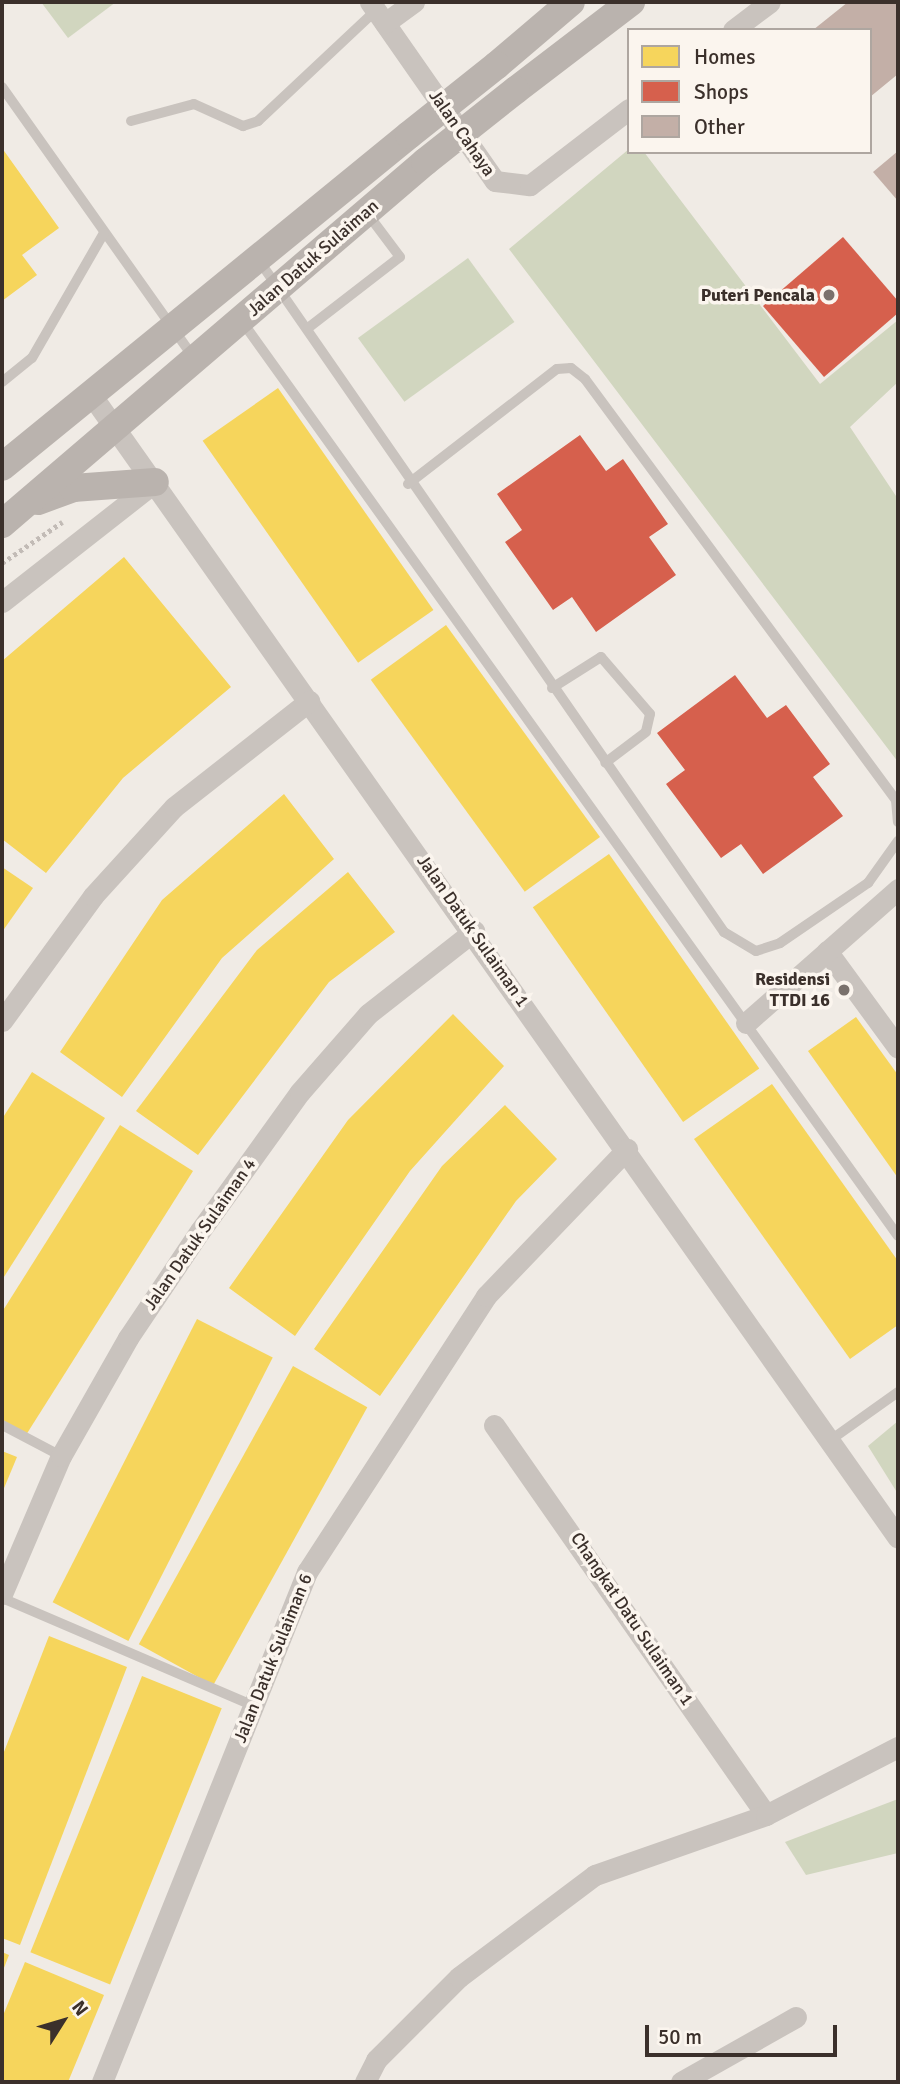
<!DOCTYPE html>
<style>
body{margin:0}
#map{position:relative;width:900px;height:2084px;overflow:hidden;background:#f0ebe5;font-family:Signika,sans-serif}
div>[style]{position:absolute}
.green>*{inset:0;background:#d1d6bf;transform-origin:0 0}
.homes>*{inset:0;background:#f6d55c;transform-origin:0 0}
.shops>*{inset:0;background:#d6604d}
.building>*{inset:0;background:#c3afa7}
.path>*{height:4.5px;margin-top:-2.25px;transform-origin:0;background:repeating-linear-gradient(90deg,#c2bbb6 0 3.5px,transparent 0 7px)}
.lane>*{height:10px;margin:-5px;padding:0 5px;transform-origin:5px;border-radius:5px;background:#c9c3be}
.street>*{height:21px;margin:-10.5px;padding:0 10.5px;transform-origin:10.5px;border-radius:10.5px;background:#c9c3be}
.secondary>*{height:28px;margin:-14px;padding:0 14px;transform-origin:14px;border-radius:14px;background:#bab3ae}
.secondary-bridge>*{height:28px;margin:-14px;padding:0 14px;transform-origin:14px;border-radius:14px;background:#bab3ae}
.dots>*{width:19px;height:19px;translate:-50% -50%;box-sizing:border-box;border:4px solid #fbf5ee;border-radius:50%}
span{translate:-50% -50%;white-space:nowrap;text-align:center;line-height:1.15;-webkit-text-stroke:7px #fbf5ee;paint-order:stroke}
.street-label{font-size:18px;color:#3b302b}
.poi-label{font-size:18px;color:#3b302b;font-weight:700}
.right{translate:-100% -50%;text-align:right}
.frame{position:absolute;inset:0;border:4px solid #3b302b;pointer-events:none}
.legend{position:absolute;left:627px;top:28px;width:245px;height:126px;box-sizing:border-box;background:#fbf5ee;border:2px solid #aea6a0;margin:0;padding:9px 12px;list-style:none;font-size:21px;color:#3b302b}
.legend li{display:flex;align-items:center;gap:14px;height:35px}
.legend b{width:35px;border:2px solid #aea6a0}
.north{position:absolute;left:28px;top:1986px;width:70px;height:70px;-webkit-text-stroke:5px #fbf5ee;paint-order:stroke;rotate:53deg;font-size:19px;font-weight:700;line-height:28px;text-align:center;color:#3b302b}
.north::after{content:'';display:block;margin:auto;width:24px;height:32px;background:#3b302b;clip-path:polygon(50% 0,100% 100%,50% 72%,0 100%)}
.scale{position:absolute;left:645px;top:2025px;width:192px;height:32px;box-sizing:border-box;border:4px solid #3b302b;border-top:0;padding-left:9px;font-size:21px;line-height:24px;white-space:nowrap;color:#3b302b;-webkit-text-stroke:5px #fbf5ee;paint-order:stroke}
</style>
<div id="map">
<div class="green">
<div style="clip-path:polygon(41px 2px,116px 2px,68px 38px)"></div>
<div style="clip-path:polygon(629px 149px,644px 152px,820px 384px,898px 320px,898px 382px,850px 427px,898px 499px,898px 762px,509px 249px)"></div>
<div style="left:468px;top:258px;width:79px;height:136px;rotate:54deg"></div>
<div style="clip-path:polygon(898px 1421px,898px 1494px,868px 1446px)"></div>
<div style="clip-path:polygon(898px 1799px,898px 1853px,806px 1875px,785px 1842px)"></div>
</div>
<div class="homes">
<div style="clip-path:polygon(2px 148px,59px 228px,22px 255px,37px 275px,2px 301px)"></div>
<div style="left:278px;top:388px;width:271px;height:92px;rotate:55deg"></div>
<div style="clip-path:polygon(124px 557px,231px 687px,123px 778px,46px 873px,2px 839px,2px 661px)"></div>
<div style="left:446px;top:625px;width:262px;height:93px;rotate:54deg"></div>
<div style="clip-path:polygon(284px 794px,334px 859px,222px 958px,122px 1097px,60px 1052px,162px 900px)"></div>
<div style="left:609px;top:854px;width:262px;height:93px;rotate:55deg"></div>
<div style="clip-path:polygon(2px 867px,33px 888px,2px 932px)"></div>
<div style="clip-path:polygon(348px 872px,395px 932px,329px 982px,198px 1155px,136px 1111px,257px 950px)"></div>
<div style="clip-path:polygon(453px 1014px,504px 1066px,410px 1171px,295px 1336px,229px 1288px,348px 1120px)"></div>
<div style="clip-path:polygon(856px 1017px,898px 1075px,898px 1178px,808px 1051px)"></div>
<div style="clip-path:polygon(32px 1072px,105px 1118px,2px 1280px,2px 1119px)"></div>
<div style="clip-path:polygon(772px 1084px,898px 1261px,898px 1325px,850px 1359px,694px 1139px)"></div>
<div style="clip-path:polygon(505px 1105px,557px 1159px,516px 1201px,380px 1396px,314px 1349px,442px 1166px)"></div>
<div style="clip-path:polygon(120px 1125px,193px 1171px,26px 1435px,2px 1420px,2px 1312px)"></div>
<div style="left:197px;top:1319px;width:85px;height:318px;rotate:27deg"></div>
<div style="left:293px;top:1366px;width:85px;height:318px;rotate:29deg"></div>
<div style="clip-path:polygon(2px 1451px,17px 1457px,2px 1493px)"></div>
<div style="clip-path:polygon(49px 1636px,127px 1667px,20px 1945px,2px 1938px,2px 1757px)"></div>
<div style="left:142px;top:1676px;width:86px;height:298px;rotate:22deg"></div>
<div style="clip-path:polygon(2px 1952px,9px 1955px,2px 1973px)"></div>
<div style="clip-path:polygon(25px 1962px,104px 1995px,68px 2082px,2px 2082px,2px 2018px)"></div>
</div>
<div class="shops">
<div style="clip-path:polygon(843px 237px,898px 301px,898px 313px,824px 377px,763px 306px)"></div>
<div style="clip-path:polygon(580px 435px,606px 471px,623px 459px,668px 524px,649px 537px,676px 575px,596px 632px,572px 597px,553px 610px,505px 542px,522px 530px,497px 494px)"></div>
<div style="clip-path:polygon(735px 675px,767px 718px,786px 705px,830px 764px,813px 777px,843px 816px,763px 874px,741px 844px,721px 858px,666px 784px,685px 770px,657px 733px)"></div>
</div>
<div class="building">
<div style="clip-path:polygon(848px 2px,898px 2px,898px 74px,870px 97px,870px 30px,813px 30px)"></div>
<div style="clip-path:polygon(898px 151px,898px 201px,873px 172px)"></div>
</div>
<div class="path">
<div style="left:2px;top:563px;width:73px;rotate:-34.3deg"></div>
</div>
<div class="lane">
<div style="left:2px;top:87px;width:331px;rotate:54.7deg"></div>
<div style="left:131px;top:121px;width:65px;rotate:-15.1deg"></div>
<div style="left:194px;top:104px;width:54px;rotate:24.2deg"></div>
<div style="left:243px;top:126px;width:16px;rotate:-18deg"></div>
<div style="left:258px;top:121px;width:162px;rotate:-43.2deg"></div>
<div style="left:258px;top:259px;width:819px;rotate:55.3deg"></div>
<div style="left:724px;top:932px;width:37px;rotate:31deg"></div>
<div style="left:756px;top:951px;width:25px;rotate:-18deg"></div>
<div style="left:780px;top:943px;width:107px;rotate:-34.3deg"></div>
<div style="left:868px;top:883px;width:52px;rotate:-54.5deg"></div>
<div style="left:241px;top:320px;width:1127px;rotate:54.35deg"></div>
<div style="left:308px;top:328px;width:116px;rotate:-37.7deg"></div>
<div style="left:400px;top:257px;width:55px;rotate:-126.9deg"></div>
<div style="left:2px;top:382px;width:38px;rotate:-39deg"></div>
<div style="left:32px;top:358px;width:144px;rotate:-60.1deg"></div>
<div style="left:408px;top:484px;width:188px;rotate:-37.7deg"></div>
<div style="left:557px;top:369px;width:14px;rotate:-4deg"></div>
<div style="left:571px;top:368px;width:18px;rotate:38deg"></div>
<div style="left:585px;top:379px;width:523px;rotate:53.55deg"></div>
<div style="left:896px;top:800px;width:22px;rotate:85deg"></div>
<div style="left:552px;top:688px;width:58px;rotate:-32.3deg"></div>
<div style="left:601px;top:657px;width:75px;rotate:49.3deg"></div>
<div style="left:650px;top:714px;width:18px;rotate:103deg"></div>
<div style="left:646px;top:732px;width:51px;rotate:142.9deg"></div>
<div style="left:2px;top:1425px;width:67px;rotate:27.7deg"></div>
<div style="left:832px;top:1439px;width:81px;rotate:-35.5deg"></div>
<div style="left:2px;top:1598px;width:272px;rotate:23.2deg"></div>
</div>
<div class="street">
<div style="left:370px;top:2px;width:218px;rotate:55.1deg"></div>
<div style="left:495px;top:181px;width:35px;rotate:7deg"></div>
<div style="left:530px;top:185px;width:125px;rotate:-37.5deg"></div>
<div style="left:385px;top:23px;width:36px;rotate:-36deg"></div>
<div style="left:733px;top:30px;width:46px;rotate:-37.1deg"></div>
<div style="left:90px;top:393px;width:1401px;rotate:54.79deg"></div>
<div style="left:2px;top:602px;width:194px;rotate:-38.1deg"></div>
<div style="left:827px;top:951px;width:120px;rotate:53.8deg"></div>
<div style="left:2px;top:1021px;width:155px;rotate:-53.9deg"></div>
<div style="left:93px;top:896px;width:120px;rotate:-47.7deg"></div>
<div style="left:174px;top:807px;width:172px;rotate:-38.1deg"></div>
<div style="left:746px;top:1023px;width:203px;rotate:-41.4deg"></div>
<div style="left:494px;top:1425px;width:475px;rotate:55.1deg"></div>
<div style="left:2px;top:1594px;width:150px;rotate:-66.9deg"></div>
<div style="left:61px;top:1456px;width:136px;rotate:-60.4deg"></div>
<div style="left:128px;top:1338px;width:129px;rotate:-56.1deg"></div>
<div style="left:200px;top:1231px;width:171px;rotate:-54.3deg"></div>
<div style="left:300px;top:1092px;width:103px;rotate:-48.9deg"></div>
<div style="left:368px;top:1014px;width:135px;rotate:-38.1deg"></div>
<div style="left:102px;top:2082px;width:550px;rotate:-68.1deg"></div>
<div style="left:307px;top:1572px;width:329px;rotate:-57deg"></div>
<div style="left:486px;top:1296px;width:204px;rotate:-46.2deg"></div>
<div style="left:365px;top:2082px;width:25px;rotate:-63deg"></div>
<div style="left:376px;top:2060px;width:117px;rotate:-45deg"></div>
<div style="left:459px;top:1977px;width:170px;rotate:-36.9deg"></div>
<div style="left:595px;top:1875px;width:181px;rotate:-19.3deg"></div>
<div style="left:766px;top:1815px;width:148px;rotate:-27.3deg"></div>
<div style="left:681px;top:2082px;width:132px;rotate:-29.5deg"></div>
</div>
<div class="secondary">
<div style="left:497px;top:65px;width:97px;rotate:-40.4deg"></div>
<div style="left:516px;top:90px;width:145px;rotate:-37.4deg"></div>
<div style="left:2px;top:467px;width:525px;rotate:-39.2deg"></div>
<div style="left:38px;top:501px;width:37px;rotate:-20deg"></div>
<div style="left:73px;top:488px;width:82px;rotate:-4.2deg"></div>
<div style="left:2px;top:524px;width:557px;rotate:-40.56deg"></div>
</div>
<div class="secondary-bridge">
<div style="left:409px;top:135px;width:112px;rotate:-38.5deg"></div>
<div style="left:425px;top:162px;width:116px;rotate:-38.4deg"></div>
</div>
<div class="dots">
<div style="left:829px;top:295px;background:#7a716c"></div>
<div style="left:844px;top:990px;background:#7a716c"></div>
</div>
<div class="street-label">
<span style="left:462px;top:133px;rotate:55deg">Jalan Cahaya</span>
<span style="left:313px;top:258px;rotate:-41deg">Jalan Datuk Sulaiman</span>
<span style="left:473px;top:931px;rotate:55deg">Jalan Datuk Sulaiman 1</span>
<span style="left:200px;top:1234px;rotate:-55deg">Jalan Datuk Sulaiman 4</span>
<span style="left:632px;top:1619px;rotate:56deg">Changkat Datu Sulaiman 1</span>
<span style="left:273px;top:1658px;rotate:-68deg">Jalan Datuk Sulaiman 6</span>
</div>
<div class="poi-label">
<span class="right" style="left:815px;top:295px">Puteri Pencala</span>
<span class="right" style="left:830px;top:990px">Residensi<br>TTDI 16</span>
</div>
<div class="frame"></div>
<ul class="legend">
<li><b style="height:19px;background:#f6d55c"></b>Homes</li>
<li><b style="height:19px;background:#d6604d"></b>Shops</li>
<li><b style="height:19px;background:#c3afa7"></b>Other</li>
</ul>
<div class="north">N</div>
<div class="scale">50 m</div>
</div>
